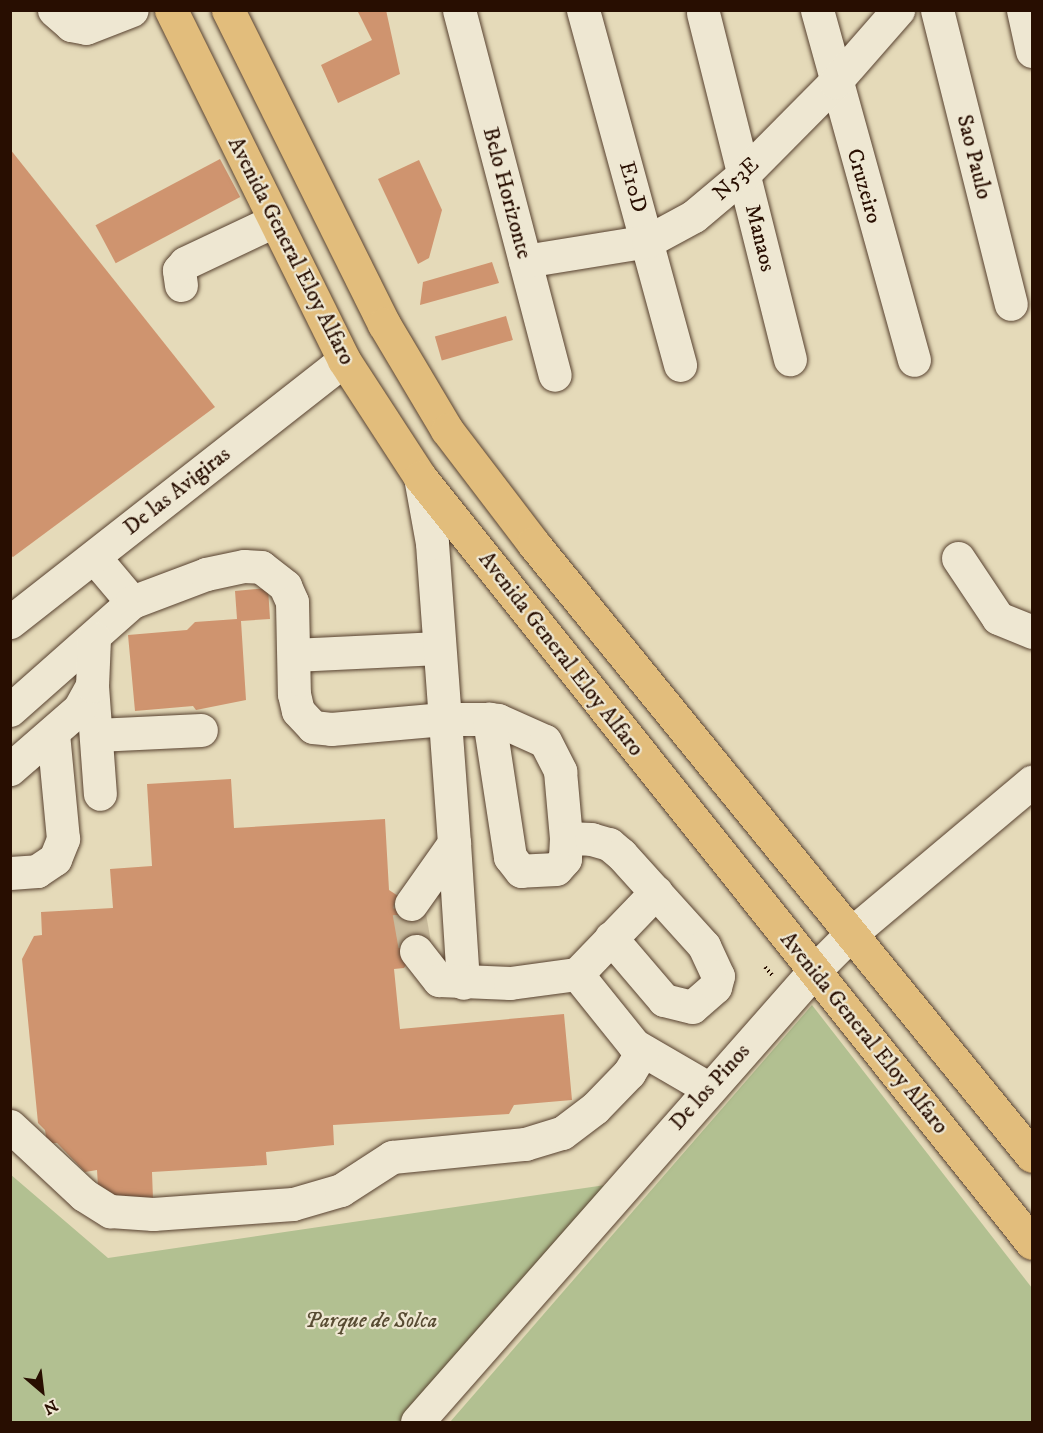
<!DOCTYPE html>
<style>
body{margin:0}
#map{position:relative;width:1043px;height:1433px;overflow:hidden;background:#e5dab9;font-family:"IM FELL DW Pica",serif}
div>[style]{position:absolute}
.green>*{inset:0;background:#b2c091}
.building>*{inset:0;background:#cf946f;transform-origin:0 0}
.minor-tunnel>*{height:33px;margin-top:-16.5px;transform-origin:0;background:repeating-linear-gradient(90deg,#c9bb9d 0 33px,transparent 0 49px)}
.path>*{height:4px;margin-top:-2px;transform-origin:0;background:repeating-linear-gradient(90deg,#280e01 0 1.5px,transparent 0 4.5px)}
.roads{filter:drop-shadow(0 0 2px #57412f) drop-shadow(0 0 2px #57412f)}
.minor>*{height:33px;margin:-16.5px;padding:0 16.5px;transform-origin:16.5px;border-radius:16.5px;background:#eee7d2}
.major>*{height:33px;margin:-16.5px;padding:0 16.5px;transform-origin:16.5px;border-radius:16.5px;background:#e2bd7c}
span{translate:-50% -50%;white-space:nowrap;text-align:center;line-height:1.15;-webkit-text-stroke:4.5px #eee7d2;paint-order:stroke}
.street-label{font-size:22px;color:#280e01}
.park-label{font-size:22px;color:#584c33;font-style:italic}
.frame{position:absolute;inset:0;border:12px solid #280e01;pointer-events:none}
.north{position:absolute;left:12px;top:1361px;width:60px;height:60px;-webkit-text-stroke:4px #eee7d2;paint-order:stroke;rotate:152deg;font-size:16px;font-weight:700;line-height:24px;text-align:center;color:#280e01}
.north::after{content:'';display:block;margin:auto;width:21px;height:27px;background:#280e01;clip-path:polygon(50% 0,100% 100%,50% 72%,0 100%)}
</style>
<div id="map">
<div class="green">
<div style="clip-path:polygon(812px 1005px,1032px 1288px,1032px 1422px,450px 1422px)"></div>
<div style="clip-path:polygon(10px 1174px,108px 1258px,626px 1182px,417px 1422px,11px 1422px)"></div>
</div>
<div class="building">
<div style="clip-path:polygon(357px 10px,386px 10px,400px 74px,338px 103px,321px 65px,372px 40px)"></div>
<div style="clip-path:polygon(10px 149px,215px 407px,13px 557px,10px 555px)"></div>
<div style="left:220px;top:159px;width:43px;height:141px;rotate:62deg"></div>
<div style="clip-path:polygon(419px 160px,442px 210px,429px 258px,418px 264px,378px 179px)"></div>
<div style="clip-path:polygon(492px 262px,499px 283px,420px 305px,423px 282px)"></div>
<div style="left:506px;top:316px;width:25px;height:74px;rotate:74deg"></div>
<div style="clip-path:polygon(268px 588px,270px 619px,241px 621px,246px 700px,196px 710px,193px 706px,135px 711px,128px 635px,187px 630px,195px 622px,237px 619px,235px 591px)"></div>
<div style="clip-path:polygon(231px 779px,234px 828px,385px 819px,389px 890px,421px 911px,424px 939px,404px 968px,394px 969px,400px 1029px,564px 1014px,572px 1100px,514px 1105px,509px 1114px,333px 1125px,334px 1145px,266px 1152px,267px 1165px,152px 1172px,153px 1199px,99px 1203px,97px 1170px,85px 1172px,57px 1143px,47px 1143px,45px 1130px,38px 1123px,22px 959px,34px 936px,42px 935px,41px 912px,113px 908px,110px 869px,152px 866px,147px 784px)"></div>
</div>
<div class="minor-tunnel">
<div style="left:411px;top:904px;width:8px;rotate:104deg"></div>
<div style="left:409px;top:912px;width:40px;rotate:80deg"></div>
</div>
<div class="path">
<div style="left:765px;top:967px;width:11px;rotate:49deg"></div>
</div>
<div class="roads">
<div class="minor">
<div style="left:54px;top:10px;width:23px;rotate:41deg"></div>
<div style="left:71px;top:25px;width:15px;rotate:11deg"></div>
<div style="left:86px;top:28px;width:49px;rotate:-21.4deg"></div>
<div style="left:459px;top:10px;width:377px;rotate:75.3deg"></div>
<div style="left:583px;top:10px;width:368px;rotate:74.7deg"></div>
<div style="left:817px;top:10px;width:363px;rotate:74.5deg"></div>
<div style="left:937px;top:10px;width:303px;rotate:75.9deg"></div>
<div style="left:1023px;top:10px;width:42px;rotate:77.6deg"></div>
<div style="left:703px;top:13px;width:357px;rotate:75.9deg"></div>
<div style="left:525px;top:261px;width:125px;rotate:-9.2deg"></div>
<div style="left:648px;top:241px;width:52px;rotate:-28.5deg"></div>
<div style="left:694px;top:216px;width:65px;rotate:-40deg"></div>
<div style="left:744px;top:174px;width:129px;rotate:-45.3deg"></div>
<div style="left:835px;top:82px;width:96px;rotate:-48.8deg"></div>
<div style="left:181px;top:285px;width:15px;rotate:-98deg"></div>
<div style="left:179px;top:270px;width:9px;rotate:-49deg"></div>
<div style="left:185px;top:263px;width:98px;rotate:-25.3deg"></div>
<div style="left:94px;top:557px;width:59px;rotate:49.8deg"></div>
<div style="left:958px;top:558px;width:72px;rotate:56.3deg"></div>
<div style="left:998px;top:618px;width:37px;rotate:22deg"></div>
<div style="left:10px;top:622px;width:424px;rotate:-38.1deg"></div>
<div style="left:294px;top:655px;width:144px;rotate:-2.8deg"></div>
<div style="left:92px;top:686px;width:108px;rotate:85.8deg"></div>
<div style="left:10px;top:710px;width:163px;rotate:-41.5deg"></div>
<div style="left:132px;top:602px;width:79px;rotate:-20.7deg"></div>
<div style="left:206px;top:574px;width:39px;rotate:-12deg"></div>
<div style="left:244px;top:566px;width:17px;rotate:3deg"></div>
<div style="left:261px;top:567px;width:31px;rotate:38deg"></div>
<div style="left:285px;top:586px;width:17px;rotate:66deg"></div>
<div style="left:292px;top:602px;width:92px;rotate:88.8deg"></div>
<div style="left:294px;top:694px;width:17px;rotate:77deg"></div>
<div style="left:298px;top:711px;width:22px;rotate:47deg"></div>
<div style="left:313px;top:727px;width:18px;rotate:6deg"></div>
<div style="left:331px;top:729px;width:113px;rotate:-5.1deg"></div>
<div style="left:444px;top:719px;width:45px"></div>
<div style="left:489px;top:719px;width:9px;rotate:6deg"></div>
<div style="left:498px;top:720px;width:51px;rotate:24.1deg"></div>
<div style="left:545px;top:741px;width:34px;rotate:63deg"></div>
<div style="left:560px;top:771px;width:67px;rotate:84.9deg"></div>
<div style="left:566px;top:838px;width:21px;rotate:93deg"></div>
<div style="left:565px;top:859px;width:13px;rotate:132deg"></div>
<div style="left:556px;top:869px;width:35px;rotate:177deg"></div>
<div style="left:521px;top:871px;width:18px;rotate:-128deg"></div>
<div style="left:510px;top:857px;width:140px;rotate:-98.7deg"></div>
<div style="left:96px;top:735px;width:105px;rotate:-2.7deg"></div>
<div style="left:10px;top:769px;width:91px;rotate:-41deg"></div>
<div style="left:79px;top:709px;width:26px;rotate:-61deg"></div>
<div style="left:92px;top:686px;width:48px;rotate:-87.6deg"></div>
<div style="left:566px;top:838px;width:25px;rotate:2deg"></div>
<div style="left:591px;top:839px;width:19px;rotate:16deg"></div>
<div style="left:609px;top:844px;width:16px;rotate:40deg"></div>
<div style="left:621px;top:854px;width:124px;rotate:47.9deg"></div>
<div style="left:704px;top:946px;width:33px;rotate:65deg"></div>
<div style="left:718px;top:976px;width:11px;rotate:105deg"></div>
<div style="left:715px;top:987px;width:30px;rotate:139deg"></div>
<div style="left:692px;top:1007px;width:29px;rotate:-166deg"></div>
<div style="left:664px;top:1000px;width:82px;rotate:-130.5deg"></div>
<div style="left:454px;top:843px;width:140px;rotate:86.3deg"></div>
<div style="left:10px;top:873px;width:27px;rotate:-4deg"></div>
<div style="left:37px;top:871px;width:22px;rotate:-34deg"></div>
<div style="left:55px;top:859px;width:22px;rotate:-68deg"></div>
<div style="left:63px;top:839px;width:106px;rotate:-95.4deg"></div>
<div style="left:411px;top:904px;width:75px;rotate:-54.8deg"></div>
<div style="left:454px;top:843px;width:301px;rotate:-94.2deg"></div>
<div style="left:432px;top:543px;width:67px;rotate:-100.3deg"></div>
<div style="left:416px;top:951px;width:37px;rotate:52deg"></div>
<div style="left:439px;top:980px;width:71px;rotate:2.4deg"></div>
<div style="left:510px;top:983px;width:68px;rotate:-7.7deg"></div>
<div style="left:577px;top:974px;width:114px;rotate:-46.1deg"></div>
<div style="left:577px;top:974px;width:91px;rotate:51.2deg"></div>
<div style="left:634px;top:1045px;width:86px;rotate:30.2deg"></div>
<div style="left:10px;top:1126px;width:101px;rotate:43deg"></div>
<div style="left:84px;top:1195px;width:31px;rotate:32deg"></div>
<div style="left:110px;top:1211px;width:43px;rotate:4deg"></div>
<div style="left:153px;top:1214px;width:140px;rotate:-4.1deg"></div>
<div style="left:293px;top:1204px;width:50px;rotate:-16.3deg"></div>
<div style="left:341px;top:1190px;width:61px;rotate:-32.9deg"></div>
<div style="left:392px;top:1157px;width:134px;rotate:-5.6deg"></div>
<div style="left:525px;top:1144px;width:39px;rotate:-17deg"></div>
<div style="left:562px;top:1133px;width:41px;rotate:-37.1deg"></div>
<div style="left:595px;top:1108px;width:49px;rotate:-45.8deg"></div>
<div style="left:629px;top:1073px;width:26px;rotate:-59deg"></div>
<div style="left:417px;top:1422px;width:601px;rotate:-48.64deg"></div>
<div style="left:814px;top:971px;width:55px;rotate:-45deg"></div>
<div style="left:853px;top:932px;width:234px;rotate:-40deg"></div>
</div>
<div class="major">
<div style="left:171px;top:10px;width:390px;rotate:63.7deg"></div>
<div style="left:344px;top:360px;width:140px;rotate:57deg"></div>
<div style="left:420px;top:477px;width:980px;rotate:51.38deg"></div>
<div style="left:228px;top:10px;width:351px;rotate:63.6deg"></div>
<div style="left:384px;top:324px;width:123px;rotate:59.3deg"></div>
<div style="left:447px;top:430px;width:142px;rotate:52.7deg"></div>
<div style="left:533px;top:543px;width:790px;rotate:50.85deg"></div>
</div>
</div>
<div class="street-label">
<span style="left:974px;top:157px;rotate:76deg">Sao Paulo</span>
<span style="left:736px;top:179px;rotate:-42deg">N53E</span>
<span style="left:864px;top:186px;rotate:74deg">Cruzeiro</span>
<span style="left:633px;top:187px;rotate:74deg">E10D</span>
<span style="left:507px;top:193px;rotate:75deg">Belo Horizonte</span>
<span style="left:760px;top:238px;rotate:76deg">Manaos</span>
<span style="left:291px;top:251px;rotate:63deg">Avenida General Eloy Alfaro</span>
<span style="left:177px;top:491px;rotate:-38deg">De las Avigiras</span>
<span style="left:561px;top:654px;rotate:52deg">Avenida General Eloy Alfaro</span>
<span style="left:864px;top:1033px;rotate:51deg">Avenida General Eloy Alfaro</span>
<span style="left:710px;top:1087px;rotate:-48deg">De los Pinos</span>
</div>
<div class="park-label">
<span style="left:371px;top:1321px">Parque de Solca</span>
</div>
<div class="frame"></div>
<div class="north">N</div>
</div>
